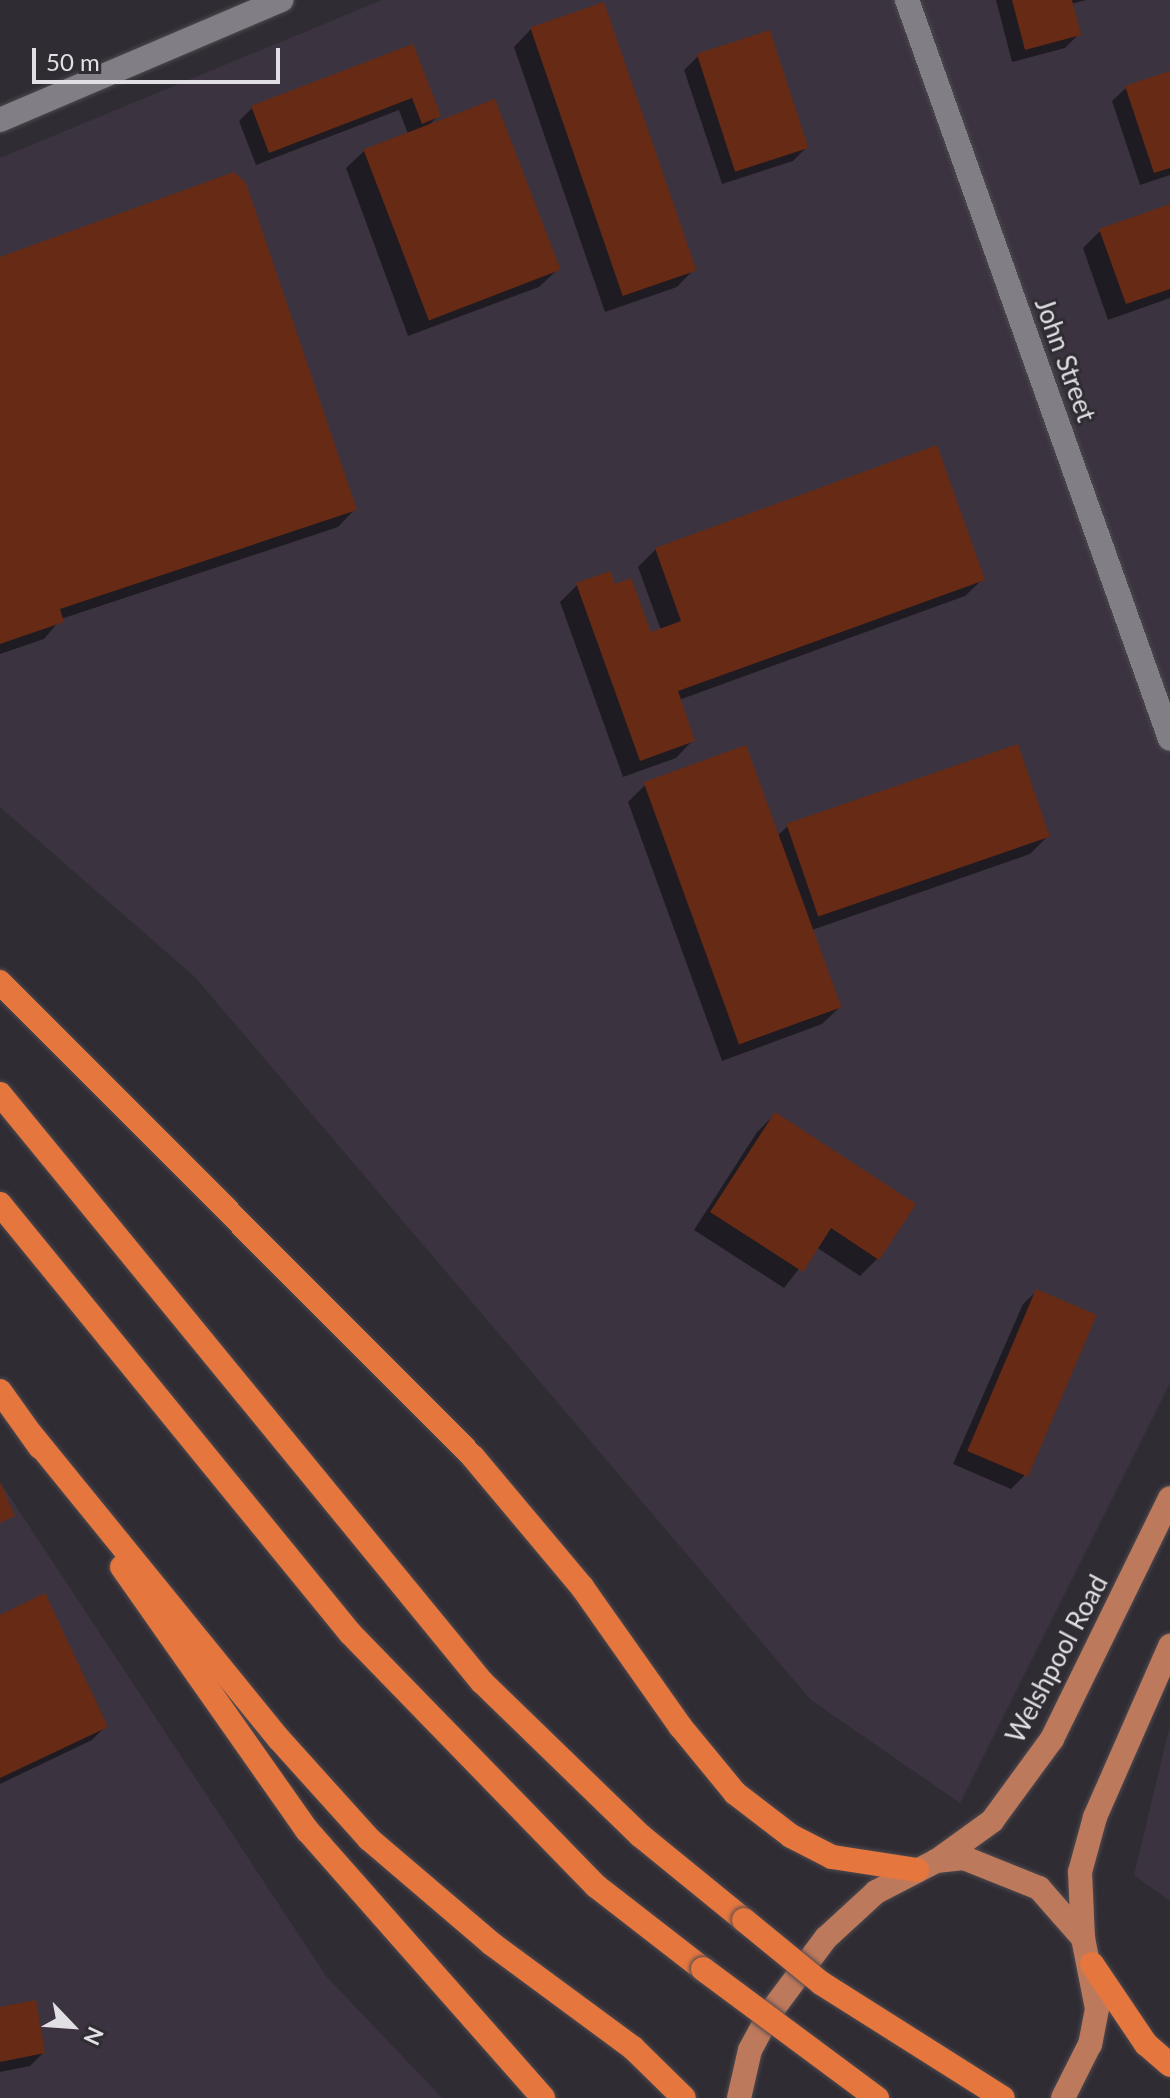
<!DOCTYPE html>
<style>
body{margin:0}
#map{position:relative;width:1170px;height:2098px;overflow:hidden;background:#302c33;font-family:Lato,sans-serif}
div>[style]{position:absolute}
.built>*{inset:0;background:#3b3440}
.shadow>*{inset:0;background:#0007}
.building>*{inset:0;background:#672a14;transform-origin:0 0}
.roads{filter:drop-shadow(0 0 2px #4d494f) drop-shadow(0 0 2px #4d494f)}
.minor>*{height:24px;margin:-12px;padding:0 12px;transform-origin:12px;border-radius:12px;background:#827e86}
.major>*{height:24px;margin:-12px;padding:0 12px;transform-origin:12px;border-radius:12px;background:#bd795b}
.highway>*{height:24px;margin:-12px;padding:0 12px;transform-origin:12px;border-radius:12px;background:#e4763e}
.bridges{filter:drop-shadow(0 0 2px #4d494f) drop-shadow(0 0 2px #4d494f)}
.highway-bridge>*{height:24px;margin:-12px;padding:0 12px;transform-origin:12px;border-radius:12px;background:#e4763e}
span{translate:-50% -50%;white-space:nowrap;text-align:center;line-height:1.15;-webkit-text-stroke:6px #302c33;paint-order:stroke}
.street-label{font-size:26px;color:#e2dfe4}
.north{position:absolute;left:32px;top:1986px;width:80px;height:80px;-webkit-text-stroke:6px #302c33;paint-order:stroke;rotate:115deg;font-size:22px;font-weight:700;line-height:32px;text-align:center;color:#e2dfe4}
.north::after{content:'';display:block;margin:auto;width:28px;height:36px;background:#e2dfe4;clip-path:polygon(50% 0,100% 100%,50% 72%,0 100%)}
.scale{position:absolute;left:32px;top:48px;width:248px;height:36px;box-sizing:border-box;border:4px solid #e2dfe4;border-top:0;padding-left:10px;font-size:24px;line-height:28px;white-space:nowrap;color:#e2dfe4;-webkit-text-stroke:6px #302c33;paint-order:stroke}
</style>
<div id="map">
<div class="built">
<div style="clip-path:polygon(382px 0,1170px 0,1170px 1383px,960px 1803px,811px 1700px,195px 977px,0 807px,0 158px)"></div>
<div style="clip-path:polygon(0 1482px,326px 1976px,442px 2098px,0 2098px)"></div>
<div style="clip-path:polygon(1170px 1725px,1170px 1901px,1134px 1875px)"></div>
</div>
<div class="shadow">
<div style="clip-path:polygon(996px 0,1086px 0,1071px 4px,1079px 34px,1065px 48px,1012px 62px)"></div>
<div style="clip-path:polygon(531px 29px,694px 269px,677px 287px,605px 312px,514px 47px)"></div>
<div style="clip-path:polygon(412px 47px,438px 116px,427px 127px,557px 270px,539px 287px,408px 336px,346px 168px,364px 151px,408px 134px,399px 110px,256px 165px,239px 121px,252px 108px)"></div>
<div style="clip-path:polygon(698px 56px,807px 147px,793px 161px,722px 184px,684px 70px)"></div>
<div style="clip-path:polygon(1170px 73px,1170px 175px,1140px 185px,1112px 101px,1126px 88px)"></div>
<div style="clip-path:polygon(1170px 206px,1170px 298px,1108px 320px,1083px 248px,1100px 231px)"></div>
<div style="clip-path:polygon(0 258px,355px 509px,338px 527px,61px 619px,44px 639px,0 654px)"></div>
<div style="clip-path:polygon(656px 549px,983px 579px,965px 596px,679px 700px,693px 740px,676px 758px,623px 777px,560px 602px,577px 585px,613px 587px,649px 634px,661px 630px,638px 567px)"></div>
<div style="clip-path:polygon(645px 785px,777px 836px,788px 826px,1047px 837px,1030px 854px,812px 930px,840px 1007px,822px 1024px,722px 1061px,628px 802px)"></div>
<div style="clip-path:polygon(775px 1114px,878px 1258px,860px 1276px,816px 1247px,784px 1288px,694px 1230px,757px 1132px)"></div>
<div style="clip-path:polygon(1037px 1291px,1024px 1476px,1011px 1489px,953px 1464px,1023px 1304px)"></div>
<div style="clip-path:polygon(0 1617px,106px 1726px,92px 1740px,0 1784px)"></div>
<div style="clip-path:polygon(0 2009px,43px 2053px,30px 2066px,0 2072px)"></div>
</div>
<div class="building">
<div style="clip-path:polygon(1012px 0,1072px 0,1081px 35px,1025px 50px)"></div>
<div style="left:604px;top:2px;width:284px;height:78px;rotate:71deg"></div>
<div style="left:770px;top:30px;width:124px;height:77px;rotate:72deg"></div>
<div style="clip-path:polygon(413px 44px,441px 116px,422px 124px,412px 98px,269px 153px,251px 106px)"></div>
<div style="clip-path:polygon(1170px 71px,1170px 168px,1154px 173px,1125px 86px)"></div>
<div style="left:495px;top:99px;width:183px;height:141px;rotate:69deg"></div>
<div style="clip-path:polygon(234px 172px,246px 183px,357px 510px,60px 609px,64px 622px,0 644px,0 257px)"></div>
<div style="clip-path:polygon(1170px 204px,1170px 289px,1126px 304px,1099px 229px)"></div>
<div style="clip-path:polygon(937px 445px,985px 580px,678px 691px,695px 741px,640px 761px,576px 583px,610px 571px,615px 584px,631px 578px,651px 632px,681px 621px,655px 548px)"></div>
<div style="left:1018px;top:744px;width:98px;height:245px;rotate:71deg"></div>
<div style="left:746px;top:745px;width:279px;height:109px;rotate:70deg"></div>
<div style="clip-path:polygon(775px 1112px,916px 1204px,879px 1260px,831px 1228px,803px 1272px,710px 1212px)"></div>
<div style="left:1036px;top:1289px;width:66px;height:176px;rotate:23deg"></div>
<div style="clip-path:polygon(0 1482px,15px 1516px,0 1523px)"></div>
<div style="clip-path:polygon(45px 1593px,108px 1727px,0 1778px,0 1615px)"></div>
<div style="clip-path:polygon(36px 2000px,45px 2053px,0 2062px,0 2007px)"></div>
</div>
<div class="roads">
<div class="minor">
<div style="left:907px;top:0;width:784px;rotate:70.41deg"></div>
<div style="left:0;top:120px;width:306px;rotate:-23.1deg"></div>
</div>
<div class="major">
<div style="left:938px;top:1860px;width:67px;rotate:-35.8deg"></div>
<div style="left:992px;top:1821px;width:102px;rotate:-53.8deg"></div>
<div style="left:1052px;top:1739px;width:268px;rotate:-63.9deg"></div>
<div style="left:1083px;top:1938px;width:66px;rotate:-92.6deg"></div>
<div style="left:1080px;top:1872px;width:57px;rotate:-74.7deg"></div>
<div style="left:1095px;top:1817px;width:187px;rotate:-66.3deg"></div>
<div style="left:739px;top:2098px;width:49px;rotate:-77.1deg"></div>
<div style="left:750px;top:2050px;width:42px;rotate:-61.6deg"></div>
<div style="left:770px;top:2013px;width:94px;rotate:-53.3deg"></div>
<div style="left:826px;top:1938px;width:68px;rotate:-42.6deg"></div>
<div style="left:876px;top:1892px;width:68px;rotate:-27.3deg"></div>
<div style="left:936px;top:1861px;width:28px;rotate:-6deg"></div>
<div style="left:964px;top:1858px;width:81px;rotate:21.8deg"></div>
<div style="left:1039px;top:1888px;width:67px;rotate:48.7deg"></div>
<div style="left:1083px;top:1938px;width:72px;rotate:78.8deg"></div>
<div style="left:1097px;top:2009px;width:36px;rotate:101deg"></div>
<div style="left:1090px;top:2044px;width:60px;rotate:116.6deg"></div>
</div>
<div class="highway">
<div style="left:0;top:982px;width:670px;rotate:45.12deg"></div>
<div style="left:473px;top:1457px;width:170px;rotate:50deg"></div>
<div style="left:582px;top:1587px;width:170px;rotate:54.8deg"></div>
<div style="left:680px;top:1726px;width:87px;rotate:50.6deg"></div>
<div style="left:735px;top:1793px;width:71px;rotate:37.5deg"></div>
<div style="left:791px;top:1836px;width:46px;rotate:27.1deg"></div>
<div style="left:832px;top:1857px;width:86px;rotate:8.7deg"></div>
<div style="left:0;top:1094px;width:760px;rotate:50.66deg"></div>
<div style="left:482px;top:1682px;width:221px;rotate:44.1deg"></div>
<div style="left:641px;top:1836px;width:133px;rotate:39.2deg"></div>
<div style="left:0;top:1204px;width:554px;rotate:50.79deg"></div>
<div style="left:350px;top:1633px;width:353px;rotate:45.8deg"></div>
<div style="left:596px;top:1886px;width:135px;rotate:37.8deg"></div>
<div style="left:0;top:1391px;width:69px;rotate:54.5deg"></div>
<div style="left:31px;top:1434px;width:393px;rotate:50.9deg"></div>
<div style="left:279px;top:1739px;width:135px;rotate:48deg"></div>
<div style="left:369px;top:1839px;width:162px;rotate:40.5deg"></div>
<div style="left:492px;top:1944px;width:175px;rotate:36.4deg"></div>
<div style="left:633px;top:2048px;width:71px;rotate:44.4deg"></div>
<div style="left:122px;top:1567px;width:322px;rotate:54.9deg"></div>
<div style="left:307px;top:1830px;width:357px;rotate:48.6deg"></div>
<div style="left:1092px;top:1964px;width:97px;rotate:56deg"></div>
<div style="left:1146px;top:2044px;width:32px;rotate:41deg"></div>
</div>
</div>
<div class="bridges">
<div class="highway-bridge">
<div style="left:744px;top:1920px;width:99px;rotate:39.3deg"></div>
<div style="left:821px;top:1983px;width:215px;rotate:32.3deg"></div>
<div style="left:703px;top:1969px;width:217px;rotate:36.6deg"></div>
</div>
</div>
<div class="street-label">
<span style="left:1065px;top:360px;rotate:70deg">John Street</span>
<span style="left:1057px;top:1659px;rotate:-62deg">Welshpool Road</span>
</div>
<div class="north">N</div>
<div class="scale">50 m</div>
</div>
